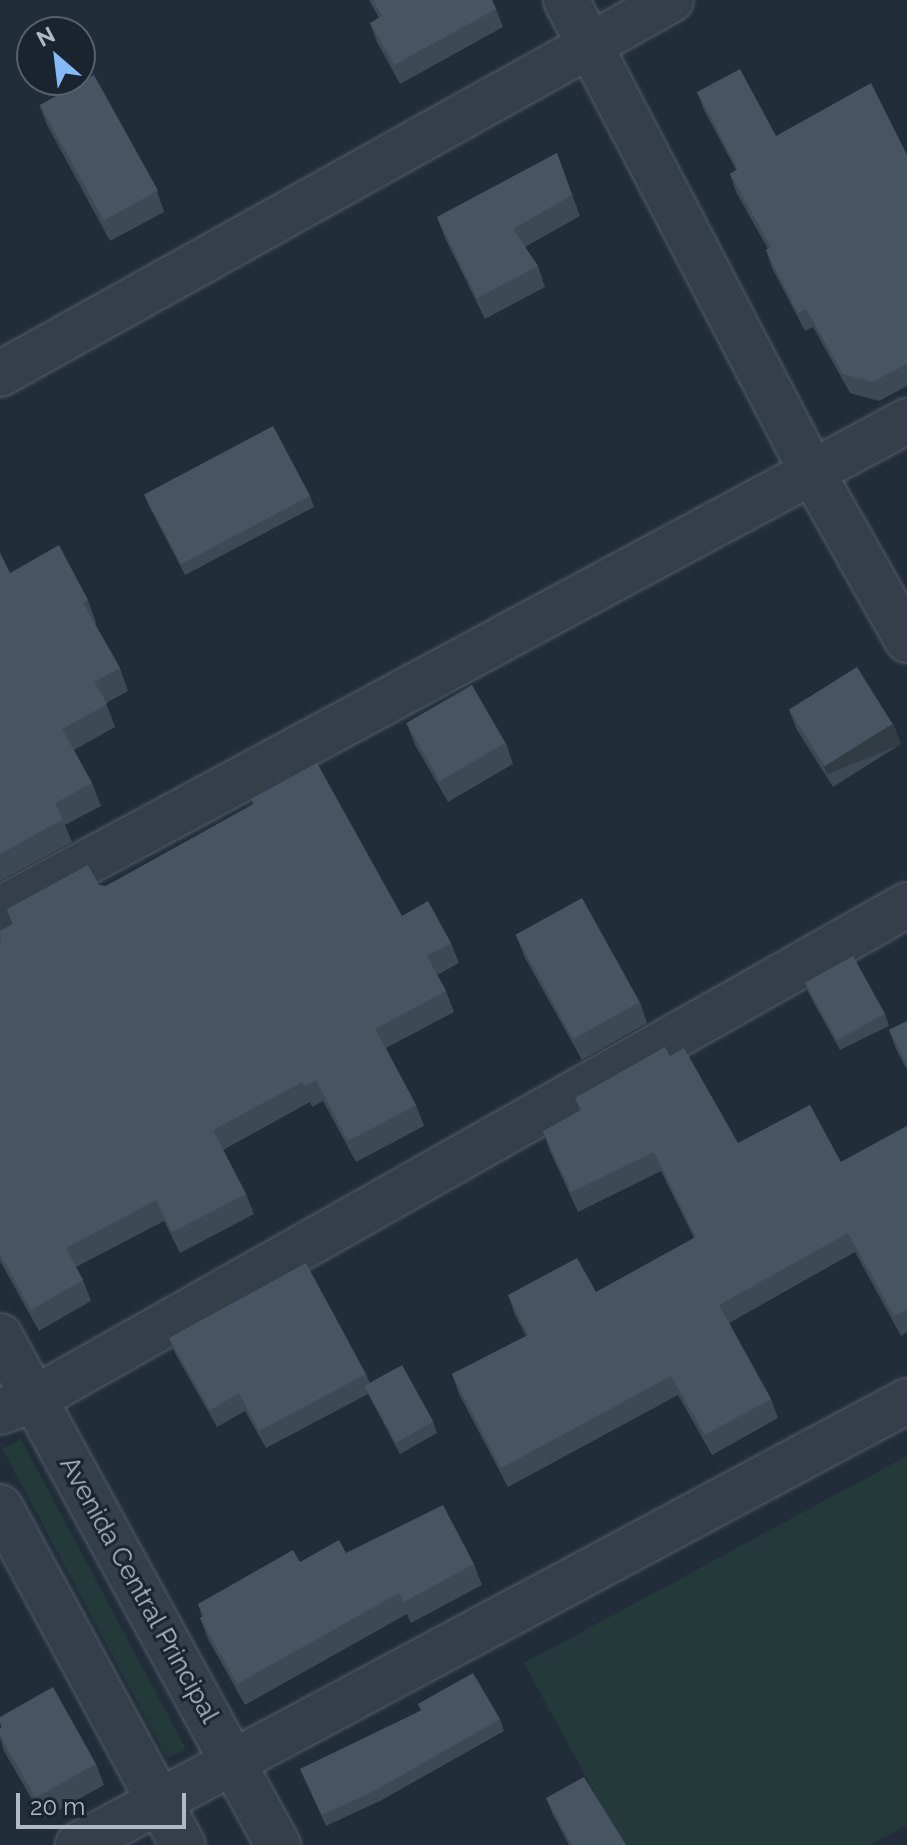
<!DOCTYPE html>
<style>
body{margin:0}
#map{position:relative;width:907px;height:1845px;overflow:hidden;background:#212d39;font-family:Raleway,sans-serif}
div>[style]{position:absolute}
.green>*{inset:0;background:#23393a;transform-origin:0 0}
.roads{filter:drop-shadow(0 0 2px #525d67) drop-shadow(0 0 2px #525d67)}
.minor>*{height:44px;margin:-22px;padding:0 22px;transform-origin:22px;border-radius:22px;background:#353f49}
.wall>*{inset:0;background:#3d4955}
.shaded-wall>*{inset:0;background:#323c45;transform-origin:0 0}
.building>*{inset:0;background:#475563;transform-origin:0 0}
span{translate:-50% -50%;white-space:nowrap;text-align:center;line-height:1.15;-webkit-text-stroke:6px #1a242e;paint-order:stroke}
.street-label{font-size:26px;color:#afbac6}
.north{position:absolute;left:16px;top:16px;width:80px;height:80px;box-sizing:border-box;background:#1a242e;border:2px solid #56606b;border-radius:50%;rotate:332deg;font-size:22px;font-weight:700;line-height:32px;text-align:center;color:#afbac6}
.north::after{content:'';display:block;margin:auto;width:28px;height:36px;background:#83baf7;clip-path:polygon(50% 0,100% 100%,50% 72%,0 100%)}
.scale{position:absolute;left:16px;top:1793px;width:170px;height:36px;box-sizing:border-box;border:4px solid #afbac6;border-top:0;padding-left:10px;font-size:24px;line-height:28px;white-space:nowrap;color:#afbac6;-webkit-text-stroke:6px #1a242e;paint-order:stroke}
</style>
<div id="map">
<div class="green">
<div style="left:21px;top:1439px;width:351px;height:21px;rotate:62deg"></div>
<div style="clip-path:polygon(907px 1456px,907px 1825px,870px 1845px,623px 1845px,524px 1663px)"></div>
</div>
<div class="roads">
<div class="minor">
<div style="left:566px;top:0;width:532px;rotate:62.47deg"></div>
<div style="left:812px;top:472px;width:193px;rotate:60.5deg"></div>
<div style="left:0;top:374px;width:768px;rotate:-29.13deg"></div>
<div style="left:0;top:909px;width:1030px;rotate:-28.28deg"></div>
<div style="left:0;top:1336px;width:580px;rotate:61.36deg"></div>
<div style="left:0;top:1412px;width:36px;rotate:-21deg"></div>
<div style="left:34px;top:1399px;width:1003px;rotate:-29.5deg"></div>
<div style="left:0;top:1507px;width:384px;rotate:61.6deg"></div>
<div style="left:78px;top:1845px;width:940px;rotate:-28.17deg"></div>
</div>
</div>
<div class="wall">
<div style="clip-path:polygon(369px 0,492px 0,496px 9px,503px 27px,400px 84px,377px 42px,370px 23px,379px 18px)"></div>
<div style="clip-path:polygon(697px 92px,776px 136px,907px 155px,907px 386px,879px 401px,850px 393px,813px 327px,805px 331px,772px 268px,766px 250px,768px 249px,736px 192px,730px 174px,736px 170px,704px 110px)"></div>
<div style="clip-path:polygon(39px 104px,157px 191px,164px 212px,110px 241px,47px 125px)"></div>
<div style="clip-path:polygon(557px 153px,580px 216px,525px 247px,538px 266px,545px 287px,485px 319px,445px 238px,437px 217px)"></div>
<div style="clip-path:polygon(144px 495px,310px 496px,314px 507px,185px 575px,149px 506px)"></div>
<div style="clip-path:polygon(0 553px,10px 573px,88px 600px,96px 623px,95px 624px,120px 668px,128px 691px,106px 703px,115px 727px,74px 750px,92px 783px,101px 806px,65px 825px,72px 842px,0 881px)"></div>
<div style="clip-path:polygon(789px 710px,893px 724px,901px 744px,833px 787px,797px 730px)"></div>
<div style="clip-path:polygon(407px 724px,506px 743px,513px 764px,448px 802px,415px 745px)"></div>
<div style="clip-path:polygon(251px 799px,402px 916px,451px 943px,459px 963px,437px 975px,446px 991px,454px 1012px,386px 1048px,416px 1105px,424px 1126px,356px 1162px,323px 1101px,312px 1107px,310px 1102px,223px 1150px,246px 1194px,254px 1214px,180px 1253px,164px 1221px,76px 1267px,83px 1280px,91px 1301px,39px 1331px,0 1261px,0 931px,12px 924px,7px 909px,99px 885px,106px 886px,253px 804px)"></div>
<div style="clip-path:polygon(516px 935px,640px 1002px,647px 1023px,582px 1060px,524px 956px)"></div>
<div style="clip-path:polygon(805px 983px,885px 1014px,889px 1026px,840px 1050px,809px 994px)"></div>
<div style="clip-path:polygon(907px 1021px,907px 1070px,896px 1049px,889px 1030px)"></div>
<div style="clip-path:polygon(670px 1056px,738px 1143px,841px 1162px,907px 1126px,907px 1332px,901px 1336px,855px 1252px,729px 1323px,771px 1399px,778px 1418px,712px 1455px,678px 1395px,508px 1487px,459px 1394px,452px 1374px,526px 1336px,515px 1315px,508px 1295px,596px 1292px,694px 1238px,661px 1171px,578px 1212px,550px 1151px,543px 1131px,580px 1111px,575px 1098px)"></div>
<div style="clip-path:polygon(169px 1338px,366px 1374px,370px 1383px,433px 1422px,437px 1433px,400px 1454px,368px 1394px,266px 1448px,245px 1411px,217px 1427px,176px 1355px)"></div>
<div style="clip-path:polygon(346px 1553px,474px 1564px,482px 1585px,411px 1623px,407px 1614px,245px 1705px,208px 1639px,200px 1618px,202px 1617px,198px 1604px,300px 1562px)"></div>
<div style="clip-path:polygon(418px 1704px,500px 1719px,504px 1731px,380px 1801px,326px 1826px,300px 1769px,421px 1711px)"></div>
<div style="clip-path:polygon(0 1717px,96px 1764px,104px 1785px,43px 1819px,4px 1751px,0 1738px,1px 1727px)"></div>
<div style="clip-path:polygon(546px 1798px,626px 1845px,569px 1845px,553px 1815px)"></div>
</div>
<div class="shaded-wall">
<div style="left:893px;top:724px;width:22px;height:80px;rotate:68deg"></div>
</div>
<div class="building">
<div style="clip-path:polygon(373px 0,492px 0,496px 9px,394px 65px,370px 23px,382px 16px)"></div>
<div style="clip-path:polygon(740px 69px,776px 136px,871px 83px,907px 155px,907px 364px,872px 382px,843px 374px,806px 309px,798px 313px,766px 250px,771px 247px,730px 174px,738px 169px,697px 92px)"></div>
<div style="left:94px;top:75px;width:132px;height:62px;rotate:61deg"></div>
<div style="clip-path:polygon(557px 153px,572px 195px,513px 229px,538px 266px,477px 298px,437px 217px)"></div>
<div style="left:273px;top:426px;width:79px;height:146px;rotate:62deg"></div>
<div style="clip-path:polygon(59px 545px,88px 600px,83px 603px,120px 668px,94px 682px,107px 704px,62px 729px,92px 783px,55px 803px,63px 819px,0 854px,0 553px,10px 573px)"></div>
<div style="left:857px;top:667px;width:67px;height:80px;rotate:58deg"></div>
<div style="left:472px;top:685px;width:67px;height:76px;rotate:60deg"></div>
<div style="clip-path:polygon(317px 763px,402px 916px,428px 901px,451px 943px,427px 956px,446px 991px,375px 1029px,416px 1105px,348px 1141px,316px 1080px,305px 1086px,302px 1082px,213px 1130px,246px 1194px,172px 1232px,156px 1200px,66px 1248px,83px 1280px,31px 1310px,0 1254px,0 942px,1px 942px,0 931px,13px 924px,7px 909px,88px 865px,99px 885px,106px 886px,254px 804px,251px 799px)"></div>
<div style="left:582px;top:898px;width:119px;height:76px;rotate:61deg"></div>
<div style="left:853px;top:956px;width:66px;height:55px;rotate:61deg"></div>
<div style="clip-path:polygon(907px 1021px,907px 1064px,889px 1030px)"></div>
<div style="clip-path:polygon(665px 1047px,670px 1056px,684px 1048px,738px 1143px,810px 1105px,841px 1162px,907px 1126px,907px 1309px,894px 1316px,848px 1233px,719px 1305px,771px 1399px,705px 1435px,671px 1376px,501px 1468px,452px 1374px,528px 1335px,508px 1295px,577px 1258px,596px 1292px,696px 1237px,654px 1152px,571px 1192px,543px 1131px,581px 1110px,575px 1098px)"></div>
<div style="clip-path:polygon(306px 1263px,366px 1374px,259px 1431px,239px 1393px,210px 1410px,169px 1338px)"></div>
<div style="left:402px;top:1365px;width:65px;height:43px;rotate:61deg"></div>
<div style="clip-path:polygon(443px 1505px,474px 1564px,404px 1602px,399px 1593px,237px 1684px,200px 1618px,204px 1616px,198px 1604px,293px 1550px,300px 1562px,339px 1540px,346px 1553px)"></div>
<div style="clip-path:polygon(473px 1673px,500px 1719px,376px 1790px,322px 1815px,300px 1769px,422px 1710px,418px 1704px)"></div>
<div style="clip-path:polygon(53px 1687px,96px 1764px,35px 1798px,0 1735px,0 1728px,2px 1727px,0 1723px,0 1717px)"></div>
<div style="clip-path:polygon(584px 1777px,626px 1845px,572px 1845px,546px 1798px)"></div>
</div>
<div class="street-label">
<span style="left:139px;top:1590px;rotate:61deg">Avenida Central Principal</span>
</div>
<div class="north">N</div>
<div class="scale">20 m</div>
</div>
